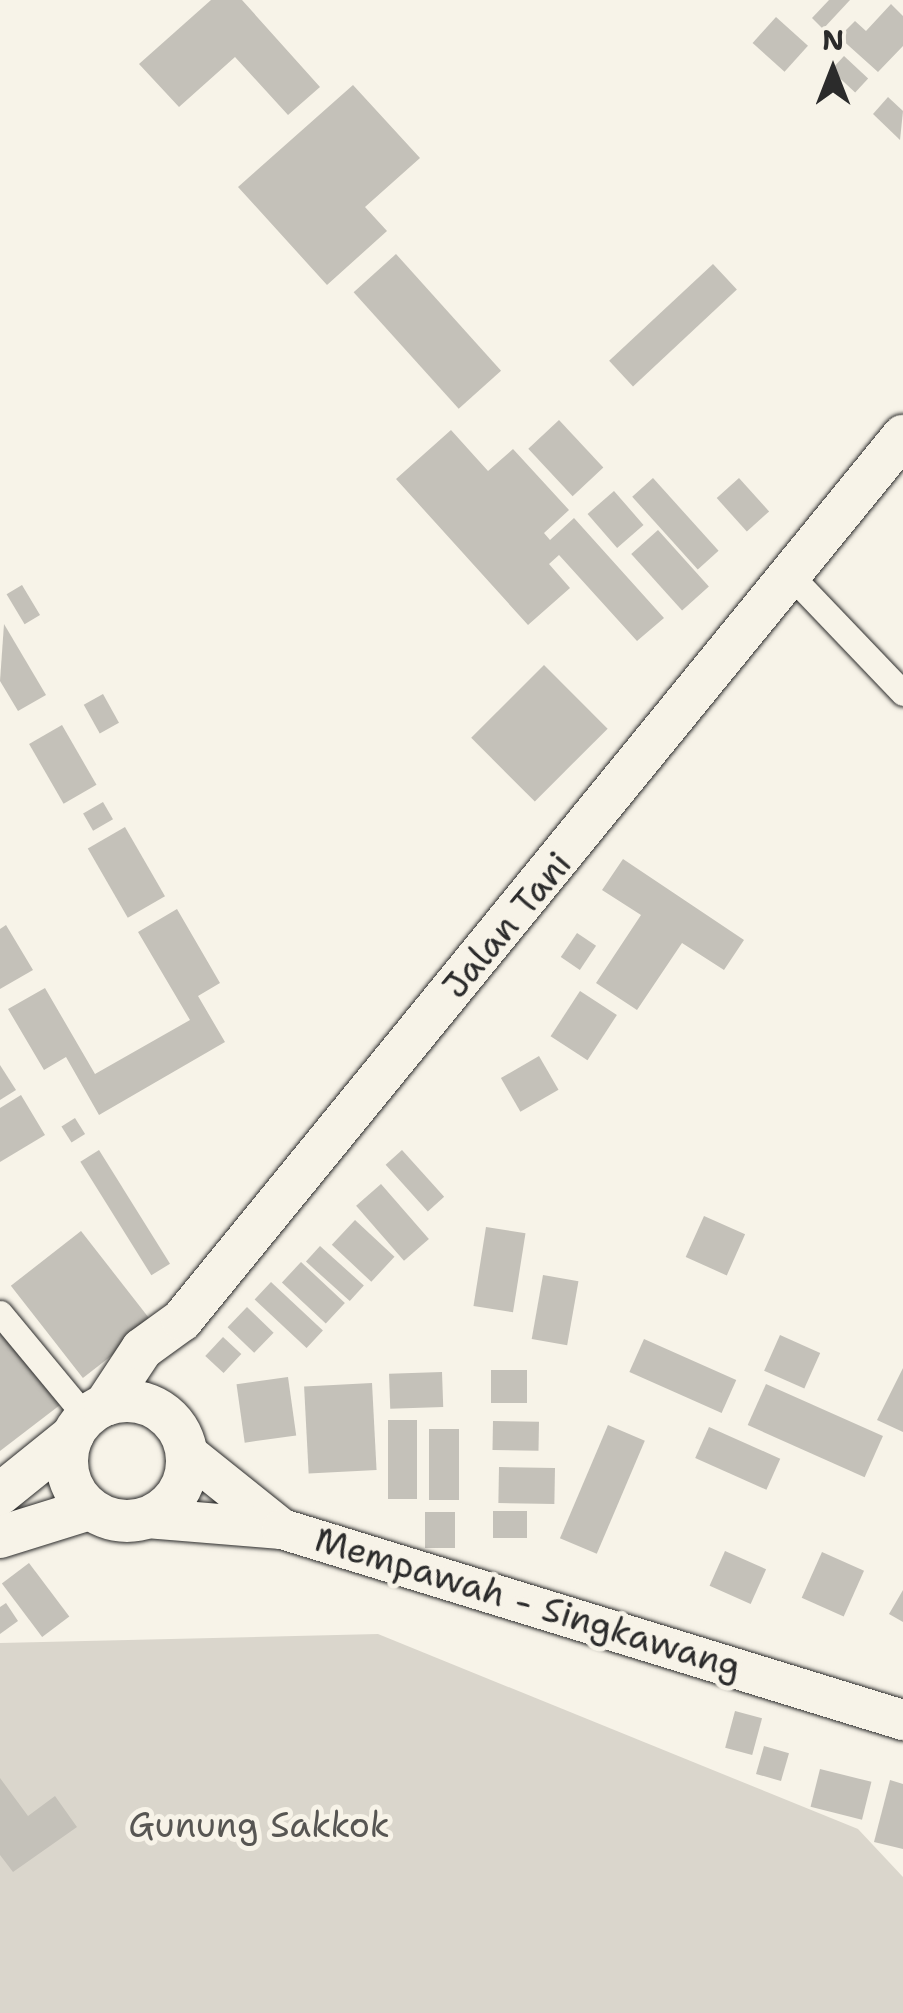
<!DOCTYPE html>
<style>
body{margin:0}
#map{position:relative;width:903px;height:2013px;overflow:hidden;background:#f7f3e8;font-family:"Shantell Sans",sans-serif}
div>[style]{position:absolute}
.green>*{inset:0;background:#dad6cc}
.building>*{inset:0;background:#c4c1b9;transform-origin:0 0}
.roads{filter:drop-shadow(0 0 2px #2b2b2b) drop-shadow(0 0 2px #2b2b2b)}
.minor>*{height:25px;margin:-12.5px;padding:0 12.5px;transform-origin:12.5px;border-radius:12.5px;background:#f7f3e8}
.primary>*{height:40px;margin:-20px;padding:0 20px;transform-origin:20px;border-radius:20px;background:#f7f3e8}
.trunk>*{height:42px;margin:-21px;padding:0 21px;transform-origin:21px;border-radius:21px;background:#f7f3e8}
.trunk>.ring{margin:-21px;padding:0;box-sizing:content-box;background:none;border:42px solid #f7f3e8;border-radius:50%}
span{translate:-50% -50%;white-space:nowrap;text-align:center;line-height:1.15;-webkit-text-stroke:10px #f7f3e8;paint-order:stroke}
.street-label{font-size:35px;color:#2b2b2b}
.park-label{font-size:35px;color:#575653}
.north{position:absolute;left:783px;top:20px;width:100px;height:100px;-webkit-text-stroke:8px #f7f3e8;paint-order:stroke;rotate:0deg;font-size:28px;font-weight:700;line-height:40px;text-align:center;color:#2b2b2b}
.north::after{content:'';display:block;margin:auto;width:35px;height:45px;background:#2b2b2b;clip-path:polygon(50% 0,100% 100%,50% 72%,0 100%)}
</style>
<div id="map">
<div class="green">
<div style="clip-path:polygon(378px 1634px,858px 1829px,903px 1877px,903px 2013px,0 2013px,0 1643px)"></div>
</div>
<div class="building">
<div style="clip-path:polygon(211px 0,242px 0,320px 87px,288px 115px,235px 57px,179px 107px,139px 64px)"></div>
<div style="clip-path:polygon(829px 0,850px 0,823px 29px,812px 18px)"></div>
<div style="clip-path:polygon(891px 4px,903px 16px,903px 46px,878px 72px,839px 37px,855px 21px,866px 31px)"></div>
<div style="left:776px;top:17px;width:43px;height:35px;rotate:42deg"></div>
<div style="left:844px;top:56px;width:33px;height:19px;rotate:43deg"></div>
<div style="clip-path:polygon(353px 85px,420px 158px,365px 207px,387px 231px,327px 285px,238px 187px)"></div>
<div style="clip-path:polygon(888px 97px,903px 111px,900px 140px,873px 114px)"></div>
<div style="left:396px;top:254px;width:157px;height:57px;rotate:48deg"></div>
<div style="left:713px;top:264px;width:35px;height:142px;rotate:47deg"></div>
<div style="left:559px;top:420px;width:65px;height:42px;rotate:47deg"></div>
<div style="clip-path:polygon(451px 430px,488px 471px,513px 449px,569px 510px,544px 533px,550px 540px,574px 518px,664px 618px,637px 641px,559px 555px,549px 564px,570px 588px,528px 625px,396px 479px)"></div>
<div style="left:653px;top:478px;width:98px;height:28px;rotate:48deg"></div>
<div style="left:739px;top:478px;width:45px;height:30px;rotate:48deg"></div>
<div style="left:614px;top:491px;width:45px;height:35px;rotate:49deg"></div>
<div style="left:658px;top:530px;width:76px;height:36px;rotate:48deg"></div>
<div style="left:22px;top:585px;width:35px;height:18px;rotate:59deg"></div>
<div style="clip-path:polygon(4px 624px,46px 695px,18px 711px,0 681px)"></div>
<div style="left:544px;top:665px;width:90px;height:103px;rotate:45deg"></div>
<div style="left:103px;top:694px;width:33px;height:22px;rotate:61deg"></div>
<div style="left:62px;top:725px;width:69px;height:38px;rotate:60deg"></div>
<div style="left:103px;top:802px;width:20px;height:23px;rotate:60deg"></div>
<div style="left:125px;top:827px;width:80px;height:43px;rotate:60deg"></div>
<div style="clip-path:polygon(623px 859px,744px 940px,724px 970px,682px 943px,637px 1010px,596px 983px,641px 915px,602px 890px)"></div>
<div style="clip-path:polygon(177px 909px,220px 983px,198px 996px,225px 1042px,99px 1115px,66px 1057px,44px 1070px,8px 1009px,45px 988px,95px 1074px,190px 1020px,138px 932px)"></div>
<div style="clip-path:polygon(6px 925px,33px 970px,0 989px,0 929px)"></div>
<div style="left:577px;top:933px;width:23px;height:29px;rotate:34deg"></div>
<div style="left:580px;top:991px;width:44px;height:54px;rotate:33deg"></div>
<div style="left:539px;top:1056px;width:39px;height:44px;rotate:60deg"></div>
<div style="clip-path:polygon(0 1065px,16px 1090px,0 1100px)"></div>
<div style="clip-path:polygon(21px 1095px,45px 1135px,0 1162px,0 1108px)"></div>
<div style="left:75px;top:1118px;width:19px;height:16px;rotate:58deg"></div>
<div style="left:99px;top:1150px;width:134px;height:22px;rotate:58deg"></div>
<div style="left:402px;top:1150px;width:63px;height:22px;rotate:48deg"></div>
<div style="left:381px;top:1184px;width:73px;height:33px;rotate:49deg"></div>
<div style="left:704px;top:1216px;width:45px;height:45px;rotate:24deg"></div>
<div style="left:355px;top:1220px;width:54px;height:34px;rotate:43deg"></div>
<div style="left:486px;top:1227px;width:40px;height:80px;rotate:9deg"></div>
<div style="left:81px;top:1231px;width:117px;height:89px;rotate:52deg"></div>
<div style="left:320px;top:1246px;width:59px;height:21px;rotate:42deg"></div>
<div style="left:301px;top:1262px;width:60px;height:28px;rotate:43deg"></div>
<div style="left:543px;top:1275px;width:36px;height:65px;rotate:10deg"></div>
<div style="left:271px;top:1282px;width:71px;height:24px;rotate:43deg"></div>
<div style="left:247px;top:1307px;width:37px;height:28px;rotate:44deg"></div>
<div style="clip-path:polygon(0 1328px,60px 1405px,0 1451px)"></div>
<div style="left:780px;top:1335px;width:44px;height:39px;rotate:24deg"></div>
<div style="left:223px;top:1337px;width:25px;height:26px;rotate:43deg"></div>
<div style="left:644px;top:1339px;width:101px;height:36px;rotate:24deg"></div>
<div style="clip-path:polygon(903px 1368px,903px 1432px,877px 1420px)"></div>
<div style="left:491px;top:1370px;width:36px;height:33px"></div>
<div style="left:442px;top:1372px;width:35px;height:53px;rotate:88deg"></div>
<div style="left:288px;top:1377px;width:59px;height:52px;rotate:82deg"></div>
<div style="left:372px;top:1383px;width:87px;height:68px;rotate:87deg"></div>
<div style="left:766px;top:1384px;width:128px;height:45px;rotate:24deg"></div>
<div style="left:388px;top:1420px;width:29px;height:79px"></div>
<div style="left:493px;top:1421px;width:46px;height:29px;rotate:1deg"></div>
<div style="left:608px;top:1425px;width:40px;height:123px;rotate:23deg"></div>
<div style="left:709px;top:1427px;width:78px;height:34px;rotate:24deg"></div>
<div style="left:429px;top:1429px;width:30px;height:71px"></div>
<div style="left:499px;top:1467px;width:56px;height:36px;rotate:1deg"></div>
<div style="left:493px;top:1511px;width:34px;height:27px"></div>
<div style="left:425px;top:1512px;width:30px;height:36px"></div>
<div style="left:725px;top:1551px;width:45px;height:38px;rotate:24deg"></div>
<div style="left:822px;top:1552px;width:46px;height:50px;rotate:24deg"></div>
<div style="left:29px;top:1563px;width:67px;height:34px;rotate:53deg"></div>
<div style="clip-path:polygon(903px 1590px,903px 1622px,889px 1614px)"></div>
<div style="clip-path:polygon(6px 1603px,18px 1621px,0 1634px,0 1607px)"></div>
<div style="left:735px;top:1711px;width:28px;height:38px;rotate:15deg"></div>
<div style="left:764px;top:1746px;width:26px;height:29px;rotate:16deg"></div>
<div style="left:820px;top:1769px;width:53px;height:39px;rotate:14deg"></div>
<div style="clip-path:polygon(0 1778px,28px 1816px,55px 1796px,77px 1827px,13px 1872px,0 1855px)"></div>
<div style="clip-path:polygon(890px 1780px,903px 1784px,903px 1849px,874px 1842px)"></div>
</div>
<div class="roads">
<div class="minor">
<div style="left:793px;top:578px;width:159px;rotate:46.3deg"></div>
<div style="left:0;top:1313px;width:135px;rotate:50.4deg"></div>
</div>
<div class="primary">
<div style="left:187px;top:1453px;width:122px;rotate:38.7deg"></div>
<div style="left:147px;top:1518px;width:135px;rotate:4.7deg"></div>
<div style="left:282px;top:1529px;width:650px;rotate:17.1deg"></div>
</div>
<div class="trunk">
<div class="ring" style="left:67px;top:1401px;width:78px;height:78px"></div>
<div style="left:105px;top:1405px;width:67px;rotate:-56.5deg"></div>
<div style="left:142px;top:1349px;width:49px;rotate:-35.9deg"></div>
<div style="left:182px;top:1320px;width:1141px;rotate:-50.8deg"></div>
<div style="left:0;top:1494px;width:94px;rotate:-38.9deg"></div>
<div style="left:0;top:1537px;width:94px;rotate:-17.3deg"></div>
</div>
</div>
<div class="street-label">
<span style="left:507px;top:925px;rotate:-50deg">Jalan Tani</span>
<span style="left:528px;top:1603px;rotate:17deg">Mempawah - Singkawang</span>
</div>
<div class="park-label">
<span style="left:259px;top:1825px">Gunung Sakkok</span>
</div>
<div class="north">N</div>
</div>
